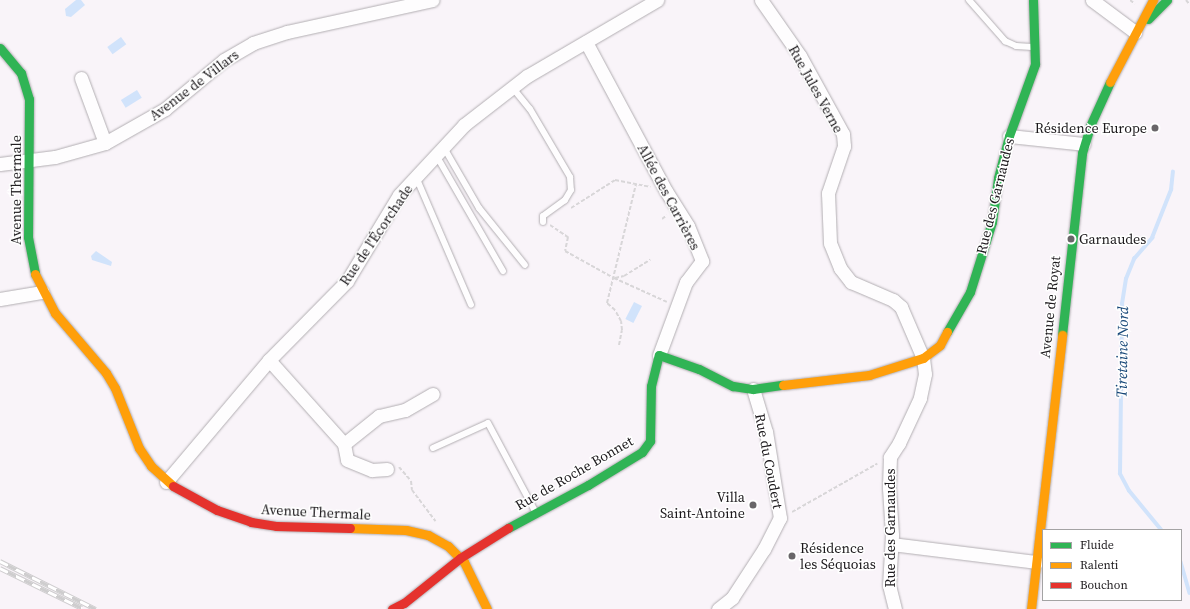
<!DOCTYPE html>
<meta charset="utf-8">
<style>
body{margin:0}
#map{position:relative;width:1190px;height:609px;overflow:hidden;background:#f9f4f9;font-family:"Source Serif 4",serif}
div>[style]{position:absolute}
.water>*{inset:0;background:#d1e3fb;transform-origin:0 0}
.stream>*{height:3.5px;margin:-1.75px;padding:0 1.75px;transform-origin:1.75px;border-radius:1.75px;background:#d1e3fb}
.path>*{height:2px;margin-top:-1px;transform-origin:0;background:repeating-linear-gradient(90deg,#d8d6d8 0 4px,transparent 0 6px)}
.roads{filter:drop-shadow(0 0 1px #b2aeb2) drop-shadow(0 0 1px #b2aeb2)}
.lane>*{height:6px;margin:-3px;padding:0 3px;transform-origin:3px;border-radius:3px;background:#fefdfe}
.street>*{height:13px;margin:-6.5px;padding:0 6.5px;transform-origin:6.5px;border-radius:6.5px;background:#fefdfe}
.fast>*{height:9px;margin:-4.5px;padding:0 4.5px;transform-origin:4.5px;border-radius:4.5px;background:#30b455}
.slow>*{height:9px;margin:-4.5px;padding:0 4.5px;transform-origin:4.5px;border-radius:4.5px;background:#ff9f0a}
.jam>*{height:9px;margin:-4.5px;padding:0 4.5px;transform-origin:4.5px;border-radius:4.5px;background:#e5322d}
.rail>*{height:4.5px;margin-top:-2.25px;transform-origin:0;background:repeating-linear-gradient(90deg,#fff 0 9px,#cecdce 0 18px);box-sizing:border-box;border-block:1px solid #cecdce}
.dots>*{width:11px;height:11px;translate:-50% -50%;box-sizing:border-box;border:2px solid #fff;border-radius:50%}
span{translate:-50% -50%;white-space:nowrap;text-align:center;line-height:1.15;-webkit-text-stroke:3px #fff;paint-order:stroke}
.street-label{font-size:14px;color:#1c191c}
.poi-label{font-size:14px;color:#1c191c}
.right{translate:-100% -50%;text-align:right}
.left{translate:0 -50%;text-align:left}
.water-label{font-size:15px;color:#174778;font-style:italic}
.legend{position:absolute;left:1042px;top:529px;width:140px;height:72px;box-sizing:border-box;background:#fff;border:1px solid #a4a3a4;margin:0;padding:5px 7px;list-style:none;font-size:12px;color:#1c191c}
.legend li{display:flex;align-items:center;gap:8px;height:20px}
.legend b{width:20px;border:1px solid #a4a3a4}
</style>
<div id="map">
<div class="water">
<div style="clip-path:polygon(76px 0,81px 0,85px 5px,71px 17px,66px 16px,65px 9px)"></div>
<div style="left:121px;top:37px;width:9px;height:17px;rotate:54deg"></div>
<div style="left:137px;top:90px;width:9px;height:19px;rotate:58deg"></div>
<div style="clip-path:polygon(96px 251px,112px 262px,111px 266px,92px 260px,91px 256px)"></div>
<div style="left:634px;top:302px;width:9px;height:19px;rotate:27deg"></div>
</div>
<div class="stream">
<div style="left:1161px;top:530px;width:50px;rotate:-129.4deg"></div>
<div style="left:1129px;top:491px;width:19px;rotate:-118deg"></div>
<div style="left:1120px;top:474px;width:170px;rotate:-89.3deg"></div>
<div style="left:1122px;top:304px;width:25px;rotate:-81deg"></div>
<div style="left:1126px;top:279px;width:22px;rotate:-68deg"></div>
<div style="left:1134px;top:259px;width:28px;rotate:-49deg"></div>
<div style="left:1152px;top:238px;width:52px;rotate:-68.4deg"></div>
<div style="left:1171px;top:190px;width:18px;rotate:-84deg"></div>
<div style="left:1181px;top:562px;width:32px;rotate:74deg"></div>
</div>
<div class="path">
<div style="left:1130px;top:0;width:6px;rotate:39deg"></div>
<div style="left:1186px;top:0;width:6px;rotate:51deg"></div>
<div style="left:571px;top:208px;width:52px;rotate:-32.5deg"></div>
<div style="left:615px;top:180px;width:36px;rotate:11deg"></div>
<div style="left:662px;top:219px;width:6px;rotate:-39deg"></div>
<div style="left:550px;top:225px;width:22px;rotate:34deg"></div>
<div style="left:568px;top:237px;width:14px;rotate:102deg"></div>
<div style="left:565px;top:251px;width:56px;rotate:28.9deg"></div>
<div style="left:614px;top:278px;width:58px;rotate:24.4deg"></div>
<div style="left:615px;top:278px;width:9px;rotate:-13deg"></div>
<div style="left:624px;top:276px;width:31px;rotate:-32deg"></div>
<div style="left:619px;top:345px;width:15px;rotate:-79deg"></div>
<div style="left:622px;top:330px;width:9px;rotate:-96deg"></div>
<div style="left:621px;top:321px;width:13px;rotate:-119deg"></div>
<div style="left:615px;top:310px;width:11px;rotate:-139deg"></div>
<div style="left:607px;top:303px;width:122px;rotate:-76.3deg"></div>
<div style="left:399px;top:467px;width:18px;rotate:49deg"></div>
<div style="left:411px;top:481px;width:9px;rotate:84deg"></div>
<div style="left:412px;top:490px;width:39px;rotate:53deg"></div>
<div style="left:792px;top:512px;width:98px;rotate:-29.5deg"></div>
</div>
<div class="roads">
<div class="lane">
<div style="left:969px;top:0;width:55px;rotate:48.7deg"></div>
<div style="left:1005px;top:41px;width:12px;rotate:24deg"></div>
<div style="left:1016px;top:46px;width:16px;rotate:4deg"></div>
<div style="left:512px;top:87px;width:28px;rotate:51deg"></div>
<div style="left:530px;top:109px;width:79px;rotate:59.5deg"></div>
<div style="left:570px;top:177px;width:13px;rotate:86deg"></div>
<div style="left:571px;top:190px;width:12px;rotate:121deg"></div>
<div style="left:565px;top:200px;width:27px;rotate:144deg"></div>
<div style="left:543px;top:216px;width:6px;rotate:90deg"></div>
<div style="left:443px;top:146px;width:72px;rotate:59.9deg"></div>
<div style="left:479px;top:208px;width:73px;rotate:51.1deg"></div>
<div style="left:436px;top:155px;width:134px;rotate:60deg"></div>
<div style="left:416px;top:177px;width:139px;rotate:66.7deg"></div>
<div style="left:433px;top:448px;width:60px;rotate:-24.4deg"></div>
<div style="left:488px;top:423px;width:100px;rotate:61.9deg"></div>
</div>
<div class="street">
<div style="left:761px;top:0;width:68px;rotate:55.1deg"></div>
<div style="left:800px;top:56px;width:89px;rotate:61.1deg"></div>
<div style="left:843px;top:134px;width:12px;rotate:85deg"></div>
<div style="left:844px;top:146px;width:50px;rotate:108.8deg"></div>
<div style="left:828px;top:193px;width:50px;rotate:87.7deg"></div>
<div style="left:830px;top:243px;width:27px;rotate:68deg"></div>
<div style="left:840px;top:268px;width:18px;rotate:52deg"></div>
<div style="left:851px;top:282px;width:46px;rotate:23.2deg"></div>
<div style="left:893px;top:300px;width:11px;rotate:41deg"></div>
<div style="left:901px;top:307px;width:56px;rotate:66.7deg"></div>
<div style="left:923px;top:358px;width:16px;rotate:83deg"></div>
<div style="left:925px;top:374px;width:25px;rotate:102deg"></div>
<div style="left:920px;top:398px;width:50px;rotate:115deg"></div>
<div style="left:899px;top:443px;width:17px;rotate:123deg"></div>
<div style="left:890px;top:457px;width:31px;rotate:92deg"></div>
<div style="left:889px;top:488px;width:47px;rotate:86.3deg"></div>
<div style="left:892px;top:535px;width:50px;rotate:93.4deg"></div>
<div style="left:889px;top:585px;width:25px;rotate:76deg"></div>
<div style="left:1092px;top:0;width:54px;rotate:36.7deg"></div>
<div style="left:586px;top:42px;width:169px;rotate:61.8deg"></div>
<div style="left:666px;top:191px;width:41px;rotate:57.8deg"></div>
<div style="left:688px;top:226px;width:38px;rotate:68deg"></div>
<div style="left:702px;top:261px;width:26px;rotate:127deg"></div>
<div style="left:686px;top:282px;width:78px;rotate:110.3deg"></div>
<div style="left:81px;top:78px;width:69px;rotate:69.7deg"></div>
<div style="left:1009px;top:136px;width:75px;rotate:6.1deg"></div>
<div style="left:0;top:164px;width:55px;rotate:-7.3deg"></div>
<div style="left:55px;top:157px;width:52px;rotate:-15.6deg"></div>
<div style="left:105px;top:143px;width:69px;rotate:-29.5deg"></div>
<div style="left:165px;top:109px;width:77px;rotate:-39.7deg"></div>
<div style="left:224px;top:60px;width:34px;rotate:-30deg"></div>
<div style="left:253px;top:43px;width:36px;rotate:-18deg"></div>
<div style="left:287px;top:32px;width:149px;rotate:-12.4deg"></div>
<div style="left:0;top:299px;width:43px;rotate:-9.5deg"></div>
<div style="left:269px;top:360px;width:113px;rotate:48.2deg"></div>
<div style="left:344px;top:444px;width:45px;rotate:-38.7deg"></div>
<div style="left:379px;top:416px;width:27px;rotate:-13deg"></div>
<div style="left:405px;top:410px;width:32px;rotate:-30deg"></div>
<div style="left:344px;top:444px;width:16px;rotate:79deg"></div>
<div style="left:347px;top:460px;width:27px;rotate:22deg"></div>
<div style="left:372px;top:470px;width:15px;rotate:-4deg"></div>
<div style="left:166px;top:482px;width:160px;rotate:-49.8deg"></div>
<div style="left:269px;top:360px;width:111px;rotate:-45.4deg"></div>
<div style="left:347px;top:281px;width:100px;rotate:-58.8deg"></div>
<div style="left:399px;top:195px;width:96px;rotate:-47.1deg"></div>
<div style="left:464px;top:125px;width:80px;rotate:-37.9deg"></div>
<div style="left:527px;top:76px;width:151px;rotate:-30.3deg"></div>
<div style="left:892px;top:544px;width:146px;rotate:7.1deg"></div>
<div style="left:718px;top:609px;width:18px;rotate:-38deg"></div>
<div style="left:732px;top:598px;width:59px;rotate:-56.9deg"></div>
<div style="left:764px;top:549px;width:35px;rotate:-63deg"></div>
<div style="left:780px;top:518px;width:87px;rotate:-99.2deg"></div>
<div style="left:766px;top:432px;width:45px;rotate:-106.8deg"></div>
</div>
<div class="fast">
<div style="left:1148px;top:19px;width:27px;rotate:-45deg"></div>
<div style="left:0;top:48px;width:33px;rotate:50deg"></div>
<div style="left:21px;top:73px;width:27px;rotate:73deg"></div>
<div style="left:29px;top:99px;width:138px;rotate:90.4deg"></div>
<div style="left:28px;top:237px;width:38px;rotate:79deg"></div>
<div style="left:947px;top:332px;width:46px;rotate:-60.1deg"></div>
<div style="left:970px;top:292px;width:73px;rotate:-72.6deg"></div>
<div style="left:992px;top:222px;width:44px;rotate:-82.2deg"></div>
<div style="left:998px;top:178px;width:43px;rotate:-75.3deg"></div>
<div style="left:1009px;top:136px;width:77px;rotate:-70.1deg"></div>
<div style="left:1035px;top:64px;width:64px;rotate:-91.8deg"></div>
<div style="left:1062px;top:335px;width:183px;rotate:-83.7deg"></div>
<div style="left:1082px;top:153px;width:28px;rotate:-73deg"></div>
<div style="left:1090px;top:126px;width:48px;rotate:-65.6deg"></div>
<div style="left:508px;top:528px;width:91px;rotate:-28.3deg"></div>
<div style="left:588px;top:485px;width:63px;rotate:-31.4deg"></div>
<div style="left:642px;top:452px;width:14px;rotate:-54deg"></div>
<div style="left:650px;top:441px;width:55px;rotate:-89deg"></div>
<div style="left:651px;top:386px;width:32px;rotate:-76deg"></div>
<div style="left:659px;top:355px;width:42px;rotate:19.3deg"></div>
<div style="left:699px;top:369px;width:38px;rotate:27deg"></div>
<div style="left:733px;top:386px;width:20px;rotate:9deg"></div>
<div style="left:753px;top:389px;width:30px;rotate:-8deg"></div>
</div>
<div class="slow">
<div style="left:1110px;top:82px;width:93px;rotate:-62.3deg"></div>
<div style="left:35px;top:274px;width:44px;rotate:62.9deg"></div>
<div style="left:55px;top:313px;width:79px;rotate:49.6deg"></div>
<div style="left:106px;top:373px;width:17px;rotate:59deg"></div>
<div style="left:115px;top:388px;width:65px;rotate:68.2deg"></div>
<div style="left:139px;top:448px;width:22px;rotate:56deg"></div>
<div style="left:151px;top:466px;width:30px;rotate:42deg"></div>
<div style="left:783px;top:385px;width:87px;rotate:-6.6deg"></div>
<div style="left:869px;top:375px;width:57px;rotate:-17.5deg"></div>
<div style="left:923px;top:358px;width:21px;rotate:-37deg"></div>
<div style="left:940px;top:345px;width:15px;rotate:-62deg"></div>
<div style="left:350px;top:528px;width:56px;rotate:2deg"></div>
<div style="left:406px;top:530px;width:23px;rotate:13deg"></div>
<div style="left:428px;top:535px;width:23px;rotate:29deg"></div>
<div style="left:448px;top:546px;width:23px;rotate:45deg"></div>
<div style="left:464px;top:562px;width:52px;rotate:63.9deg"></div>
<div style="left:1031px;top:609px;width:276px;rotate:-83.5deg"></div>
</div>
<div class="jam">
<div style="left:173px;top:486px;width:50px;rotate:28.6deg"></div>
<div style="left:217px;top:510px;width:36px;rotate:19deg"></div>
<div style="left:251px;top:522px;width:25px;rotate:9deg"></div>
<div style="left:276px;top:526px;width:74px;rotate:1.5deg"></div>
<div style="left:392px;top:609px;width:13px;rotate:-27deg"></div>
<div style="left:404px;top:603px;width:72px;rotate:-38.8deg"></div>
<div style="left:460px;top:558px;width:57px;rotate:-32deg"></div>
</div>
</div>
<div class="rail">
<div style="left:0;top:561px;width:107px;rotate:26.6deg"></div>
<div style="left:0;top:568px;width:91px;rotate:26deg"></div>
</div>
<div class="dots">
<div style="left:1155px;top:128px;background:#696669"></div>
<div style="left:1071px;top:239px;background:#696669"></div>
<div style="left:753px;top:505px;background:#696669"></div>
<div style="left:792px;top:556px;background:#696669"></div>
</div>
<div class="street-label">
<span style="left:194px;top:85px;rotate:-37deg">Avenue de Villars</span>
<span style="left:816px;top:89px;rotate:61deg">Rue Jules Verne</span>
<span style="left:16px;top:190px;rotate:-90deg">Avenue Thermale</span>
<span style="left:995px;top:196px;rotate:-76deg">Rue des Garnaudes</span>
<span style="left:669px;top:197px;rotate:62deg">Allée des Carrières</span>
<span style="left:376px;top:235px;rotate:-56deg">Rue de l'Écorchade</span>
<span style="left:1050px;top:307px;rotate:-84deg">Avenue de Royat</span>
<span style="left:769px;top:461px;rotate:79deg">Rue du Coudert</span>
<span style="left:574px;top:473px;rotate:-30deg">Rue de Roche Bonnet</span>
<span style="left:316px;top:512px;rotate:3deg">Avenue Thermale</span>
<span style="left:890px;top:528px;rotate:-90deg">Rue des Garnaudes</span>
</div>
<div class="poi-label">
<span class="right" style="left:1147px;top:128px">Résidence Europe</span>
<span class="left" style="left:1079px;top:239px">Garnaudes</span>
<span class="right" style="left:745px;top:505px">Villa<br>Saint-Antoine</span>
<span class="left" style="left:800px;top:556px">Résidence<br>les Séquoias</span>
</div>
<div class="water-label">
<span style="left:1122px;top:352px;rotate:-89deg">Tiretaine Nord</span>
</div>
<ul class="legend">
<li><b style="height:5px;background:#30b455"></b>Fluide</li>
<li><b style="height:5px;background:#ff9f0a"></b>Ralenti</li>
<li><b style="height:5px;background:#e5322d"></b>Bouchon</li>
</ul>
</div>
